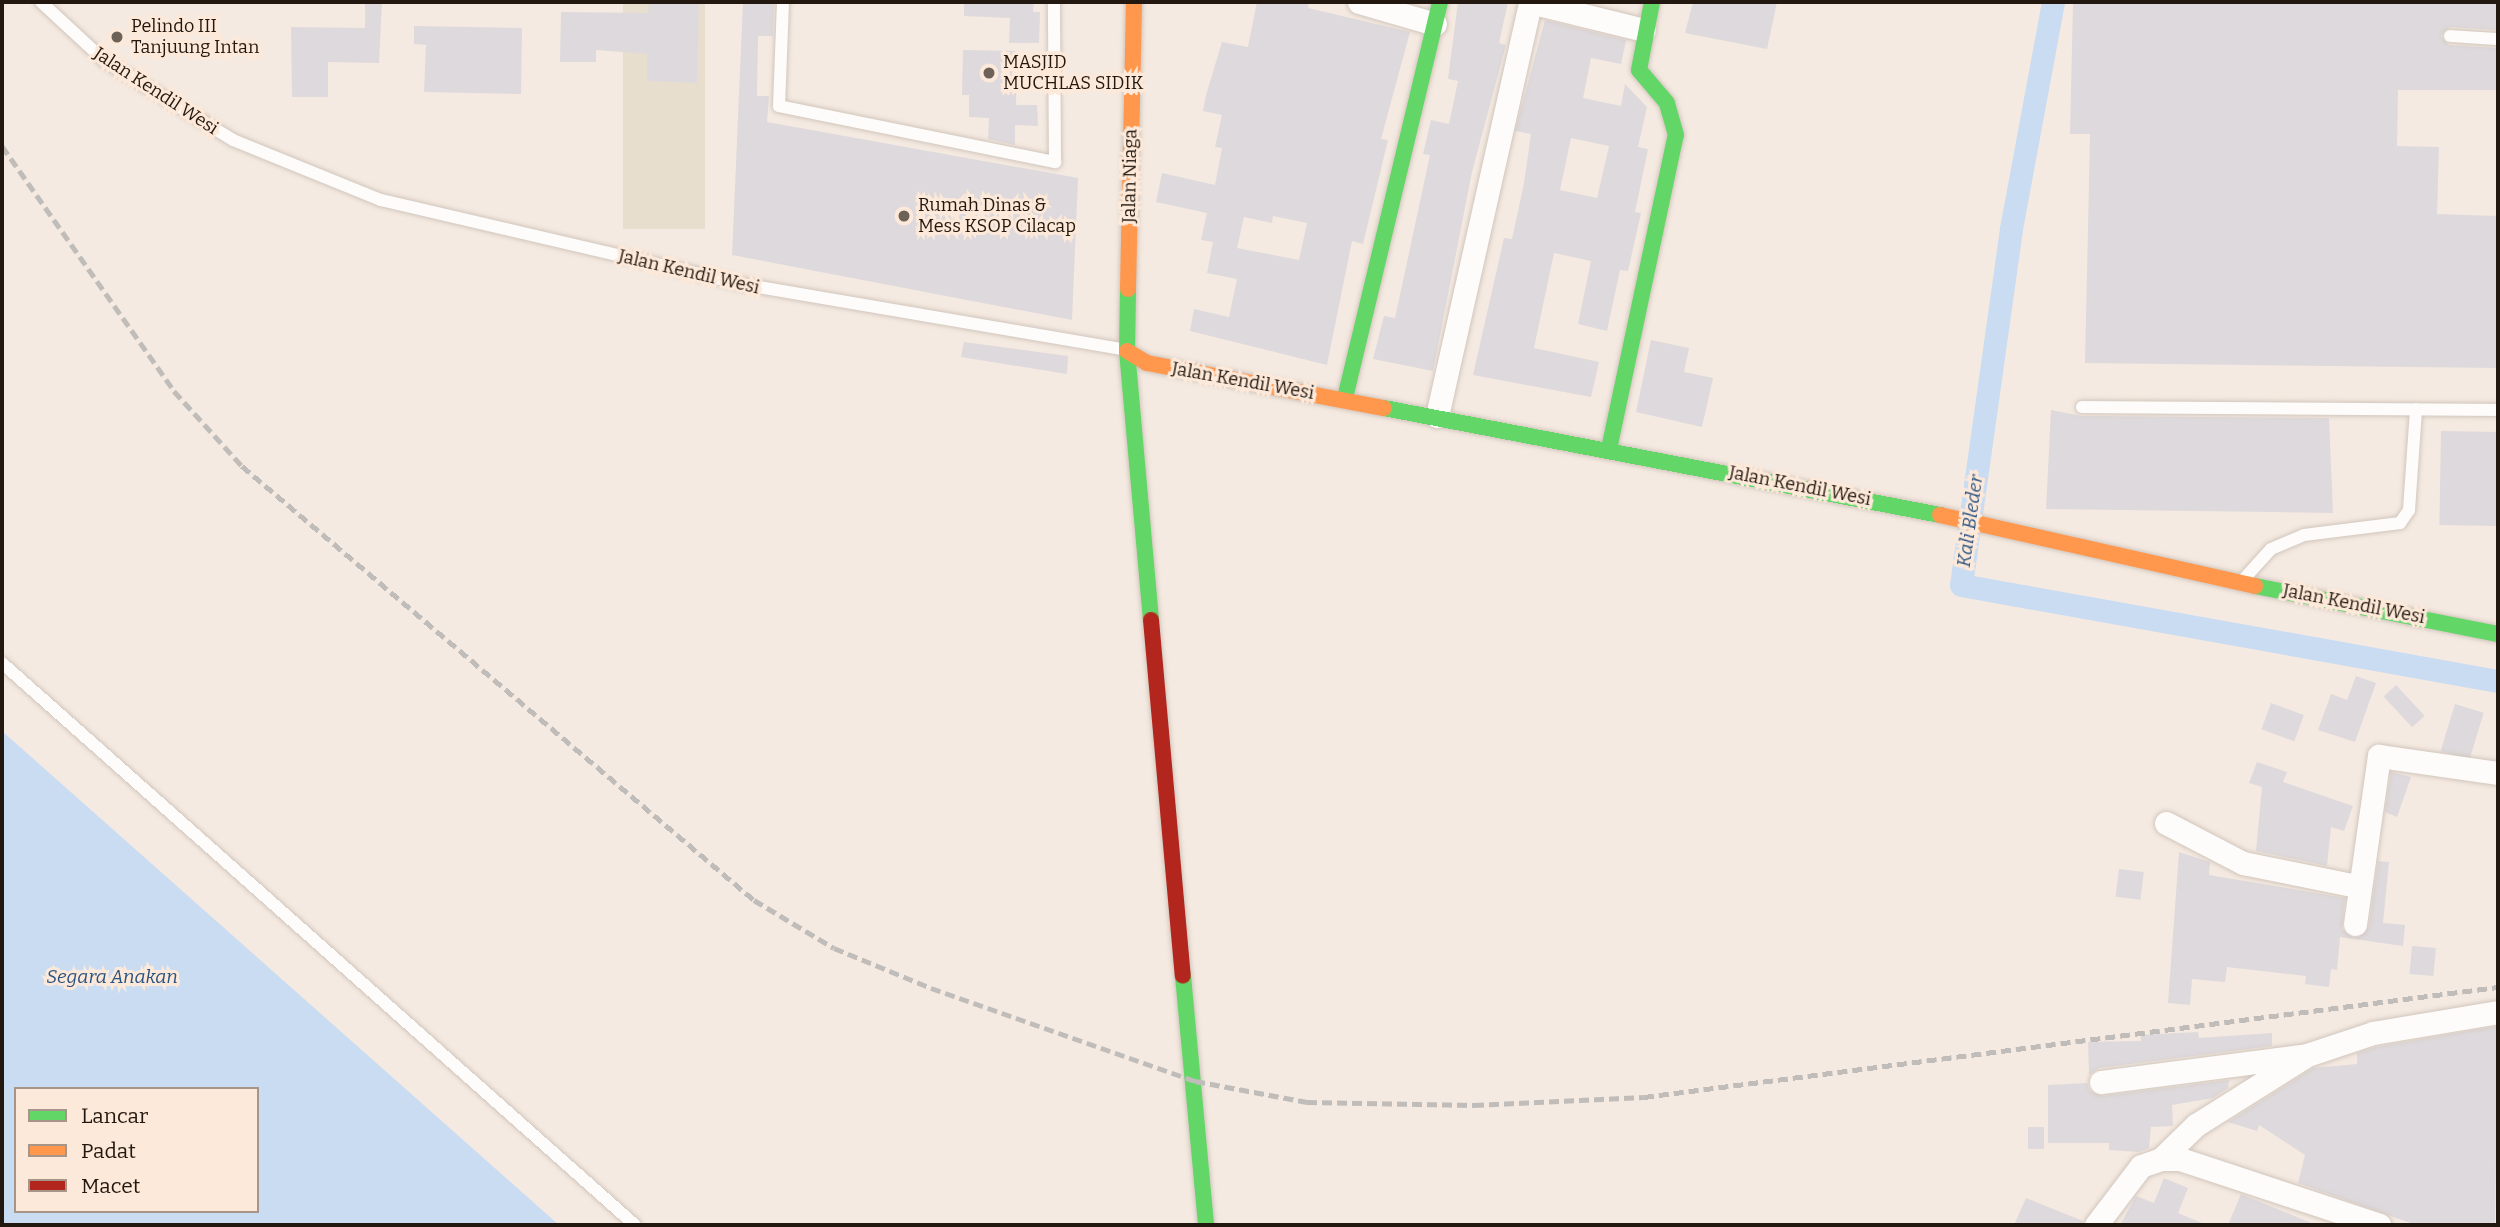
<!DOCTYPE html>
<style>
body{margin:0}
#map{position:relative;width:2500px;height:1227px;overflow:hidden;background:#f5eae1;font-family:Bitter,serif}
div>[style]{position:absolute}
.industrial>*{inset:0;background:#e8dece;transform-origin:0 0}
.water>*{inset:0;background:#cadcf2}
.canal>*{height:23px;margin:-11.5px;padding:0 11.5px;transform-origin:11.5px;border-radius:11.5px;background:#cadcf2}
.building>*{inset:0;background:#ded9dc;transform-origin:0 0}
.roads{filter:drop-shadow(0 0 2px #d1c6bd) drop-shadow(0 0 2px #d1c6bd)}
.lane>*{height:12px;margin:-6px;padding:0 6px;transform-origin:6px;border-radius:6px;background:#fefcfa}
.street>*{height:23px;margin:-11.5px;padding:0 11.5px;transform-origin:11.5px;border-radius:11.5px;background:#fefcfa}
.fast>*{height:16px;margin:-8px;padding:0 8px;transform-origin:8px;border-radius:8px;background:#63d668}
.slow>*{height:16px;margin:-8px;padding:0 8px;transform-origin:8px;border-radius:8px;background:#ff974d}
.jam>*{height:16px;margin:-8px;padding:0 8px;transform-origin:8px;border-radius:8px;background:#b3261e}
.rail>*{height:5px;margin-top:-2.5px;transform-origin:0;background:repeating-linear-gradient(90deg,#bfbcb9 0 10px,transparent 0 15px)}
.dots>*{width:19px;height:19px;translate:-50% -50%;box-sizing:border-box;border:4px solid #fde9d9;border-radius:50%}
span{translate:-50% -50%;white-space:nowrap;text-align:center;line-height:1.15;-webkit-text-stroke:6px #fde9d9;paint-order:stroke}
.poi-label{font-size:18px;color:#23180f}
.left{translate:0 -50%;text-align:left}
.street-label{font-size:18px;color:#23180f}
.water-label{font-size:19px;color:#2a5381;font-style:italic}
.frame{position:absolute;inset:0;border:4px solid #23180f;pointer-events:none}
.legend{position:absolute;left:14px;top:1087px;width:245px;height:126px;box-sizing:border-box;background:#fde9d9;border:2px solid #a69588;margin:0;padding:9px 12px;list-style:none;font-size:21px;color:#23180f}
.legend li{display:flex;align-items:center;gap:14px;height:35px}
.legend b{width:35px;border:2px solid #a69588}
</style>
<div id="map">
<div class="industrial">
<div style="left:623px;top:2px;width:82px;height:227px"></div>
</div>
<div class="water">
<div style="clip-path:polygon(evenodd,2px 731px,559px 1225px,2px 1225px,2px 731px,16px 1089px,257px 1089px,257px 1211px,16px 1211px,16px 1089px)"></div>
</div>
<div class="canal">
<div style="left:2053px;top:2px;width:231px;rotate:100.5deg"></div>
<div style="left:2011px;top:229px;width:359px;rotate:98deg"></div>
<div style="left:1961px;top:585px;width:546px;rotate:10.14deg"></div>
</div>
<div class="building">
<div style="clip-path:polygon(365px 2px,382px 2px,379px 63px,328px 62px,328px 97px,292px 97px,291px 27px,365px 28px)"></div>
<div style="clip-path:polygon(649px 2px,699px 2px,697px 83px,647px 81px,647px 54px,596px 50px,596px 62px,560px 62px,561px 12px,648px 13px)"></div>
<div style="clip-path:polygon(743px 2px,774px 2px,773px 36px,758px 36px,757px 96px,769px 96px,767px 122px,1078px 178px,1072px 320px,732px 255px)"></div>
<div style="clip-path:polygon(964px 2px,1034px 2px,1033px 12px,1040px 12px,1039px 43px,1009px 43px,1010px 18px,964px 16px)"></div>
<div style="clip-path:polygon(evenodd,1257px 2px,1309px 2px,1308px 8px,1410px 32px,1381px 139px,1388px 140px,1363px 244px,1352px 241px,1327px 365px,1190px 331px,1194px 309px,1229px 317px,1237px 279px,1207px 273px,1213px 242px,1201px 240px,1207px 213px,1156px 202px,1162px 173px,1215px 185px,1222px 148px,1215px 147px,1222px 115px,1203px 111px,1206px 95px,1222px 42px,1248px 47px,1257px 2px,1273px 216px,1307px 223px,1299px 260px,1237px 248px,1244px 217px,1272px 223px,1273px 216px)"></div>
<div style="clip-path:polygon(1458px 2px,1508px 2px,1499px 43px,1506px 45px,1472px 172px,1433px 371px,1373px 359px,1384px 316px,1395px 318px,1430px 155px,1423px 154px,1431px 120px,1449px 124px,1458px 81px,1448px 79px)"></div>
<div style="clip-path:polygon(1693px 2px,1777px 2px,1767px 49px,1685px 33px)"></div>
<div style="clip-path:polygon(2073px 2px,2498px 2px,2498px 30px,2450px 27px,2441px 36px,2449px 45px,2498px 48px,2498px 90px,2398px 90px,2397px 146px,2439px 147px,2437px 214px,2498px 216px,2498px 368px,2085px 363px,2090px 134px,2070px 134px)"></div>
<div style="clip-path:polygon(evenodd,1545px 20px,1626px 40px,1621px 64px,1591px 58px,1583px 98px,1621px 106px,1625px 84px,1647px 107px,1638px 147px,1648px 149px,1635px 212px,1641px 213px,1628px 271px,1620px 270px,1607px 331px,1578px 324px,1591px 261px,1554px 253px,1534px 348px,1599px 362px,1591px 397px,1473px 375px,1504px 238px,1512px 239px,1524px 183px,1531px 134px,1515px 131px,1545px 20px,1571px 138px,1609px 146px,1597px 198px,1560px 190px,1571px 138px)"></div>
<div style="clip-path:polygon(414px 26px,522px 28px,521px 94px,424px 92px,426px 45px,414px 44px)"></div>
<div style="clip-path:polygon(963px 50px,1017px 51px,1016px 105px,1037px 105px,1038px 126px,1015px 125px,1015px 145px,988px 139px,989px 118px,969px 117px,969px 95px,962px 95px)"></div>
<div style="clip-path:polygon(1651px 340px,1689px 348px,1684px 372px,1713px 378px,1702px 427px,1636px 412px)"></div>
<div style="clip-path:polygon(964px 342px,1068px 356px,1067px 374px,961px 357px)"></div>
<div style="clip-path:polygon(2051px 410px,2082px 416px,2329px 418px,2333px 513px,2046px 509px)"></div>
<div style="left:2441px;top:431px;width:57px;height:94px;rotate:1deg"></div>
<div style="clip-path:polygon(2356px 676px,2376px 683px,2355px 742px,2318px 730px,2331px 694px,2347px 700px)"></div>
<div style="left:2396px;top:685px;width:42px;height:17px;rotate:47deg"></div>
<div style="left:2271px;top:703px;width:35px;height:28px;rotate:20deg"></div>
<div style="left:2455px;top:704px;width:30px;height:49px;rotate:17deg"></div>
<div style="clip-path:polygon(2257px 762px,2287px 772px,2283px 782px,2353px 806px,2344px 831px,2331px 827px,2327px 866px,2256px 851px,2262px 787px,2249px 783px)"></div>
<div style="clip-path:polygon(2391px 772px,2411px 777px,2397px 817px,2385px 812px)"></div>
<div style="clip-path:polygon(2179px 852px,2210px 862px,2209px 875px,2345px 898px,2342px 929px,2354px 938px,2369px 927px,2378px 861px,2389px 862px,2383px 923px,2405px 925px,2403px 946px,2340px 937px,2337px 970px,2331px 969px,2329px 987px,2305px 984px,2306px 976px,2227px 967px,2225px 982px,2192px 979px,2190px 1005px,2168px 1003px)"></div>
<div style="left:2119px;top:869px;width:25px;height:28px;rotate:7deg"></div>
<div style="left:2412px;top:946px;width:24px;height:28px;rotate:5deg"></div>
<div style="clip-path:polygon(2498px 1026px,2495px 1225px,2416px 1225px,2298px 1183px,2305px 1155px,2259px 1125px,2257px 1131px,2228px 1122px,2313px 1068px,2357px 1064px,2357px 1053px,2376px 1047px)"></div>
<div style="clip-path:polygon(2198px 1032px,2199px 1038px,2272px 1033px,2272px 1046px,2099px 1068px,2089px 1075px,2088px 1042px,2141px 1041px,2141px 1035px)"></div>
<div style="clip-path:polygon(2229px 1080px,2228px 1088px,2213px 1098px,2172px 1105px,2173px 1126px,2151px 1127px,2149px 1148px,2138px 1152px,2109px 1150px,2109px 1143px,2048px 1143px,2048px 1085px,2087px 1083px,2090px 1091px,2103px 1096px)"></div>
<div style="left:2028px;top:1127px;width:16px;height:22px"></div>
<div style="clip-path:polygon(2164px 1178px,2188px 1188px,2178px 1213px,2207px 1225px,2120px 1225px,2136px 1196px,2154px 1203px)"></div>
<div style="clip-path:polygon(2241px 1194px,2316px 1225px,2228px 1225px)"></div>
<div style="clip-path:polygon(2026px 1198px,2083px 1221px,2082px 1225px,2014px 1225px)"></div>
</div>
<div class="roads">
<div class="lane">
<div style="left:41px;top:2px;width:87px;rotate:42.7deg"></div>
<div style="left:105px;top:61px;width:150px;rotate:31.7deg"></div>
<div style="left:233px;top:140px;width:160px;rotate:22.1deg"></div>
<div style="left:381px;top:200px;width:376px;rotate:13.1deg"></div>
<div style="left:747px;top:285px;width:385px;rotate:9.7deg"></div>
<div style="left:783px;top:2px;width:104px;rotate:92.2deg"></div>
<div style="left:779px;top:106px;width:282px;rotate:11.5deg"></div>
<div style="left:1055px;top:162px;width:160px;rotate:-90.4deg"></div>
<div style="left:2450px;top:36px;width:48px;rotate:3.6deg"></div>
<div style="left:2082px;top:407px;width:416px;rotate:0.4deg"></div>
<div style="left:2242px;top:581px;width:43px;rotate:-47.8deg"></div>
<div style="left:2271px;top:549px;width:36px;rotate:-23deg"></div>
<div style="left:2304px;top:535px;width:97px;rotate:-7.1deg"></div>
<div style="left:2400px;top:523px;width:16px;rotate:-55deg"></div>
<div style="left:2409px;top:510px;width:101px;rotate:-86deg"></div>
<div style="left:2px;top:663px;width:846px;rotate:41.6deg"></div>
</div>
<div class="street">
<div style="left:1359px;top:2px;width:79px;rotate:16.1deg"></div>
<div style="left:1530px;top:2px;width:117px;rotate:13.8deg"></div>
<div style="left:1437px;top:416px;width:424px;rotate:-77.3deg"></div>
<div style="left:2166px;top:823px;width:87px;rotate:27.5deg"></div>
<div style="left:2243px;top:863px;width:116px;rotate:11.4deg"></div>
<div style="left:2355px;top:924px;width:170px;rotate:-81.9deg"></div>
<div style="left:2379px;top:756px;width:120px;rotate:8.1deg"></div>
<div style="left:2101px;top:1082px;width:202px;rotate:-7.4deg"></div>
<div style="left:2161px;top:1159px;width:49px;rotate:-44.2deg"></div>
<div style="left:2196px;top:1125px;width:131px;rotate:-32.2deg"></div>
<div style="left:2307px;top:1055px;width:70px;rotate:-18.4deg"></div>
<div style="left:2373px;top:1033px;width:127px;rotate:-9.5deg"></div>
<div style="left:2096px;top:1225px;width:74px;rotate:-52.7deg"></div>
<div style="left:2141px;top:1166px;width:21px;rotate:-19deg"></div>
<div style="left:2161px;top:1159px;width:19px"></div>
<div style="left:2180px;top:1159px;width:210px;rotate:18.3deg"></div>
</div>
<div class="fast">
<div style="left:1128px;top:289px;width:62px;rotate:90.9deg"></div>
<div style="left:1127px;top:351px;width:270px;rotate:84.9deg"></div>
<div style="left:1345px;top:398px;width:407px;rotate:-76.5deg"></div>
<div style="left:1384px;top:408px;width:566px;rotate:10.89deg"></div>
<div style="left:1609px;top:449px;width:321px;rotate:-78deg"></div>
<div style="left:1676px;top:135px;width:33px;rotate:-106deg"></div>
<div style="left:1667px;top:103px;width:43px;rotate:-130.3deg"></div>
<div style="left:1639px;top:70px;width:69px;rotate:-79.2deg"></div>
<div style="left:2255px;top:586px;width:248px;rotate:11.2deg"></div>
<div style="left:1183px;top:976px;width:250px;rotate:84.7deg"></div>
</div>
<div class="slow">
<div style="left:1128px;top:289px;width:287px;rotate:-88.8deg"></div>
<div style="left:1127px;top:351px;width:23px;rotate:31deg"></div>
<div style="left:1147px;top:363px;width:241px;rotate:10.8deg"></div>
<div style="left:1940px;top:515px;width:323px;rotate:12.7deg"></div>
</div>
<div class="jam">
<div style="left:1151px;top:620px;width:357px;rotate:84.9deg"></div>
</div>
</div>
<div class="rail">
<div style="left:2px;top:146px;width:299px;rotate:54.9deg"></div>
<div style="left:174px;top:391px;width:101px;rotate:47.8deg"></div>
<div style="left:242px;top:466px;width:671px;rotate:40.29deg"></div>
<div style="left:754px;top:900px;width:93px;rotate:31deg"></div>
<div style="left:834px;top:948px;width:105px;rotate:22.4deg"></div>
<div style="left:931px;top:988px;width:280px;rotate:19.4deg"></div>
<div style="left:1195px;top:1081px;width:114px;rotate:10.6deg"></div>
<div style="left:1307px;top:1102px;width:167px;rotate:1deg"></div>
<div style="left:1474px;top:1105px;width:170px;rotate:-2.7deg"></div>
<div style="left:1644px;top:1097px;width:861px;rotate:-7.34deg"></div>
</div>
<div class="dots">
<div style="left:117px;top:37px;background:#6c6258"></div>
<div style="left:989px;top:73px;background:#6c6258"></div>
<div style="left:904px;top:216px;background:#6c6258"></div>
</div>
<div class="poi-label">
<span class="left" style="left:131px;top:37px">Pelindo III<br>Tanjuung Intan</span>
<span class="left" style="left:1003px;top:73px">MASJID<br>MUCHLAS SIDIK</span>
<span class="left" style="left:918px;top:216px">Rumah Dinas &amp;<br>Mess KSOP Cilacap</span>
</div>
<div class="street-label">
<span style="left:156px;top:91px;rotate:33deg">Jalan Kendil Wesi</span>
<span style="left:1130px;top:176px;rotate:-89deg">Jalan Niaga</span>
<span style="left:689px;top:272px;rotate:13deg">Jalan Kendil Wesi</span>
<span style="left:1243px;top:381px;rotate:10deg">Jalan Kendil Wesi</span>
<span style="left:1800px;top:486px;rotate:11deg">Jalan Kendil Wesi</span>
<span style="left:2354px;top:604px;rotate:11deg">Jalan Kendil Wesi</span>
</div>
<div class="water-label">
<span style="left:1970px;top:521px;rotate:-82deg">Kali Bleder</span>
<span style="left:112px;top:977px">Segara Anakan</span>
</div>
<div class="frame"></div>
<ul class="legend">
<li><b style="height:9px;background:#63d668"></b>Lancar</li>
<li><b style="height:9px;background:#ff974d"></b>Padat</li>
<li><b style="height:9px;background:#b3261e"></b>Macet</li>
</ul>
</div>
